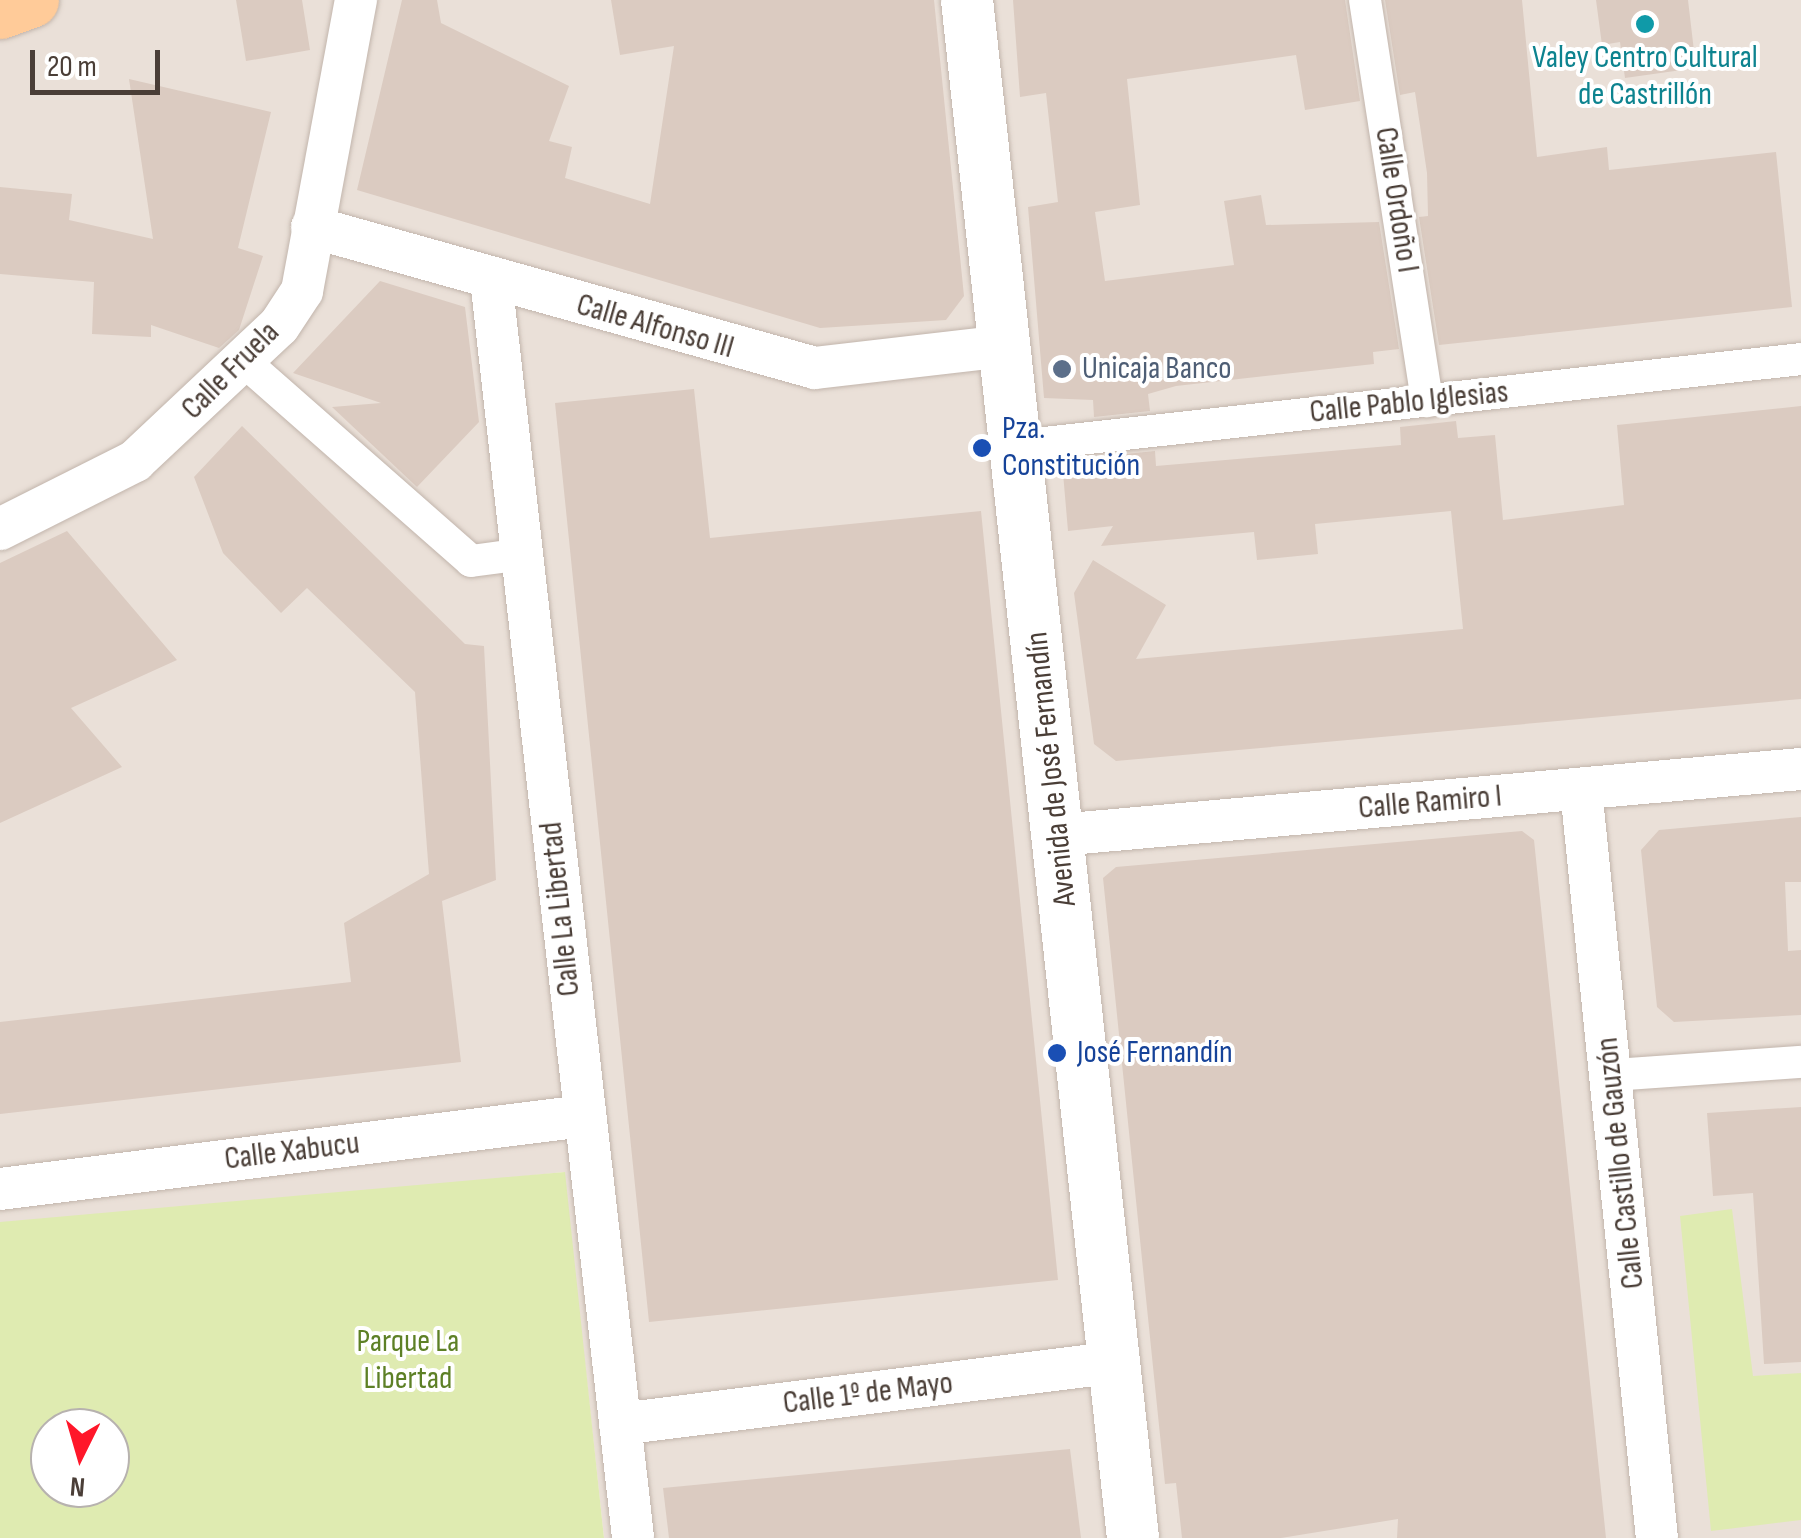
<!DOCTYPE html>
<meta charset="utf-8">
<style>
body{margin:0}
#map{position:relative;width:1801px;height:1538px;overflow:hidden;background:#f6efea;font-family:"Sofia Sans Condensed",sans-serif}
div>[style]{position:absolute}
.residential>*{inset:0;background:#eae0d8}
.green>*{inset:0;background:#dfebb1}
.building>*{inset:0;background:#dbcbc1}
.roads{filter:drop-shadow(0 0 2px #c2b5ac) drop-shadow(0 0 2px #c2b5ac)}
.pedestrian>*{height:32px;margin:-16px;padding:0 16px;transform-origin:16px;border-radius:16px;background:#fff}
.minor>*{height:42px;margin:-21px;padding:0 21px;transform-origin:21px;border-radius:21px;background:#fff}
.tertiary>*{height:52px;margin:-26px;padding:0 26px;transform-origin:26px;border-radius:26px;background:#fff}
.primary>*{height:55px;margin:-27.5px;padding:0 27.5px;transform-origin:27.5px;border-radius:27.5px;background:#ffcb99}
.dots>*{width:28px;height:28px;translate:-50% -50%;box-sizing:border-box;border:5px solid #fff;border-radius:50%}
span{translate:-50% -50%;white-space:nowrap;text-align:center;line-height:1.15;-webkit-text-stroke:8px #fff;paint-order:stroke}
.culture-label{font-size:32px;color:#0d838f}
.street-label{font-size:32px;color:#4a3e37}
.service-label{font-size:32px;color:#4e5e75}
.left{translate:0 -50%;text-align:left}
.transit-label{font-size:32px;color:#164399}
.park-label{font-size:32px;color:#5d8026}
.north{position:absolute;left:30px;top:1408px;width:100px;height:100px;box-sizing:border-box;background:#fff;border:2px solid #b7b2af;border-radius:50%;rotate:185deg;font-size:28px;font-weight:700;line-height:40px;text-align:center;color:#4a3e37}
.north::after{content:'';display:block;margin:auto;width:35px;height:45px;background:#ff172a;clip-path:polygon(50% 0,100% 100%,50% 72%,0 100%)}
.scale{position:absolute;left:30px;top:50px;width:130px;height:45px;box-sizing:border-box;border:5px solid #4a3e37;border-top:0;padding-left:12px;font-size:30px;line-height:35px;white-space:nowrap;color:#4a3e37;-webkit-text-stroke:8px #fff;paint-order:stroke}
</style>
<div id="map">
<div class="residential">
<div style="clip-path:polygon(0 0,1801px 0,1801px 1538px,604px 1538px,564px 1172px,0 1229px)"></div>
</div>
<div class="green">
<div style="clip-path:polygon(evenodd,565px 1172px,604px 1538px,0 1538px,0 1222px,565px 1172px,50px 1428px,110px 1428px,110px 1488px,50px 1488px,50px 1428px)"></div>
<div style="clip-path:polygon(1732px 1209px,1753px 1376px,1801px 1373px,1801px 1520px,1711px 1531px,1680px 1216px)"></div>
</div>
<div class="building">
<div style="clip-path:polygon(236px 0,302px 0,310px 50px,246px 61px)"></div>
<div style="clip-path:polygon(402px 0,437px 0,441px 23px,569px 86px,549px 141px,572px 147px,565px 178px,650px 204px,674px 46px,620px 55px,611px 0,934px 0,964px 296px,946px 320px,820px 328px,357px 190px)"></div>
<div style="clip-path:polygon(1013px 0,1345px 0,1360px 101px,1305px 110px,1296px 55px,1127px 79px,1140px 205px,1095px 212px,1105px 281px,1234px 265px,1224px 201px,1261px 195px,1266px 225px,1379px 222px,1399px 349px,1373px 352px,1374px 364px,1176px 386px,1148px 394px,1150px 411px,1094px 417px,1093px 400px,1044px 398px,1028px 207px,1058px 202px,1046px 93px,1020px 97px)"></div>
<div style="clip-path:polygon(1385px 0,1522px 0,1537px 157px,1607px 147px,1609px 170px,1776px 152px,1792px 307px,1439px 345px,1419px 217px,1428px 216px,1427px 173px,1415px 92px,1400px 95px)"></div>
<div style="clip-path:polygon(1596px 0,1688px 0,1696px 68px,1625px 78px,1620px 42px,1602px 45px)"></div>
<div style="clip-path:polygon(129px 79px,271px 112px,238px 248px,263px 256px,239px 330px,219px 348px,151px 325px,151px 337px,92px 334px,94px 282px,0 274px,0 187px,72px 194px,69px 220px,153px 239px)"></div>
<div style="clip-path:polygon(380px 281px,465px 307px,479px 422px,417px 487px,332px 407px,381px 403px,293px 373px)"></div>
<div style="clip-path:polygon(694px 389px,710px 538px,981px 511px,1058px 1280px,649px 1322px,555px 403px)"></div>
<div style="clip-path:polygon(1801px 406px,1801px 699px,1116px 761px,1094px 744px,1074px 593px,1093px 560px,1166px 605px,1136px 659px,1463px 629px,1451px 511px,1315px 524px,1318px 554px,1257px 560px,1254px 532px,1101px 546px,1113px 526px,1068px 531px,1063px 473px,1098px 470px,1097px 457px,1155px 451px,1156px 466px,1401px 445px,1400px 427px,1456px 421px,1458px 438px,1495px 435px,1503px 520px,1624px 505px,1617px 425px)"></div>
<div style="clip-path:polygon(242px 426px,465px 644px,484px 646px,496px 880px,442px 901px,461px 1062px,0 1114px,0 1022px,351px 982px,344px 923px,429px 874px,415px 692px,307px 588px,281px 613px,223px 553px,194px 477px)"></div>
<div style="clip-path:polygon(67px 531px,177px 660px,71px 708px,122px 767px,0 823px,0 563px)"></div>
<div style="clip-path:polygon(1801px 817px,1801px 882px,1785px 882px,1788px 951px,1801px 950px,1801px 1015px,1674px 1022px,1657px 1007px,1641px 850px,1659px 830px)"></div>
<div style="clip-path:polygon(1522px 831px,1534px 840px,1606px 1538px,1397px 1538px,1398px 1519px,1281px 1538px,1182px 1538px,1176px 1483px,1165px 1484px,1103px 878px,1116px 867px)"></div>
<div style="clip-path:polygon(1801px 1107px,1801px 1362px,1764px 1364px,1753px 1193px,1713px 1196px,1707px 1113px)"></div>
<div style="clip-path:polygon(1070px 1449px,1081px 1538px,669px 1538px,663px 1488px)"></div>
</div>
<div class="roads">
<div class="pedestrian">
<div style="left:1365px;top:0;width:406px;rotate:81.2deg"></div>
<div style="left:247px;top:364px;width:298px;rotate:41.3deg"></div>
<div style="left:471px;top:561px;width:52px;rotate:-7.7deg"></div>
<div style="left:1017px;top:446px;width:789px;rotate:-6.33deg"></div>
<div style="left:1613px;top:1075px;width:188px;rotate:-4deg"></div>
</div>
<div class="minor">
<div style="left:312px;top:227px;width:522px;rotate:15.66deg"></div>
<div style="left:815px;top:368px;width:191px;rotate:-6.6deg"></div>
<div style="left:491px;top:279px;width:1267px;rotate:83.56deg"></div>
<div style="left:0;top:529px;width:151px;rotate:-26.7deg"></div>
<div style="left:135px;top:461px;width:197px;rotate:-43.2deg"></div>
<div style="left:279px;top:326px;width:42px;rotate:-56.7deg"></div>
<div style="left:302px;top:291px;width:296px;rotate:-79.5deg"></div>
<div style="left:1581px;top:789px;width:753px;rotate:84.21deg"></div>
<div style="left:1058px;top:835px;width:746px;rotate:-5.08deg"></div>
<div style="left:0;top:1189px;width:589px;rotate:-7.13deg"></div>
<div style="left:620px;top:1424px;width:500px;rotate:-7.1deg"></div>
</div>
<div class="tertiary">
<div style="left:967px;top:0;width:1547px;rotate:83.84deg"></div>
</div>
<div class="primary">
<div style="left:0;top:11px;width:33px;rotate:-20deg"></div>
</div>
</div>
<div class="dots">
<div style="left:1645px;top:24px;background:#0f9aa8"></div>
<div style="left:1062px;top:369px;background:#5c6f8a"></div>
<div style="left:982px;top:448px;background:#1a4fb4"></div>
<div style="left:1057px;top:1053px;background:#1a4fb4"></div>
</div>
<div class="culture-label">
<span style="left:1645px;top:77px">Valey Centro Cultural<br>de Castrillón</span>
</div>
<div class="street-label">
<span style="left:1396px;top:200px;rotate:81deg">Calle Ordoño I</span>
<span style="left:655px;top:327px;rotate:16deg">Calle Alfonso III</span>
<span style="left:231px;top:371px;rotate:-45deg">Calle Fruela</span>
<span style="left:1409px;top:403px;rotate:-6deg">Calle Pablo Iglesias</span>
<span style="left:1052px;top:769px;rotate:-96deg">Avenida de José Fernandín</span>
<span style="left:1430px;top:803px;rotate:-5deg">Calle Ramiro I</span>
<span style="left:561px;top:909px;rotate:-96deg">Calle La Libertad</span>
<span style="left:292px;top:1152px;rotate:-7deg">Calle Xabucu</span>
<span style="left:1621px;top:1163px;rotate:-96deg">Calle Castillo de Gauzón</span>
<span style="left:868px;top:1394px;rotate:-7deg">Calle 1º de Mayo</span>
</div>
<div class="service-label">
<span class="left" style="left:1082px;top:369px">Unicaja Banco</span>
</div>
<div class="transit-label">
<span class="left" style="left:1002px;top:448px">Pza.<br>Constitución</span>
<span class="left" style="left:1077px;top:1053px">José Fernandín</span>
</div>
<div class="park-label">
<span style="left:408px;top:1361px">Parque La<br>Libertad</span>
</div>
<div class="north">N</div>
<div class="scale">20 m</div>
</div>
